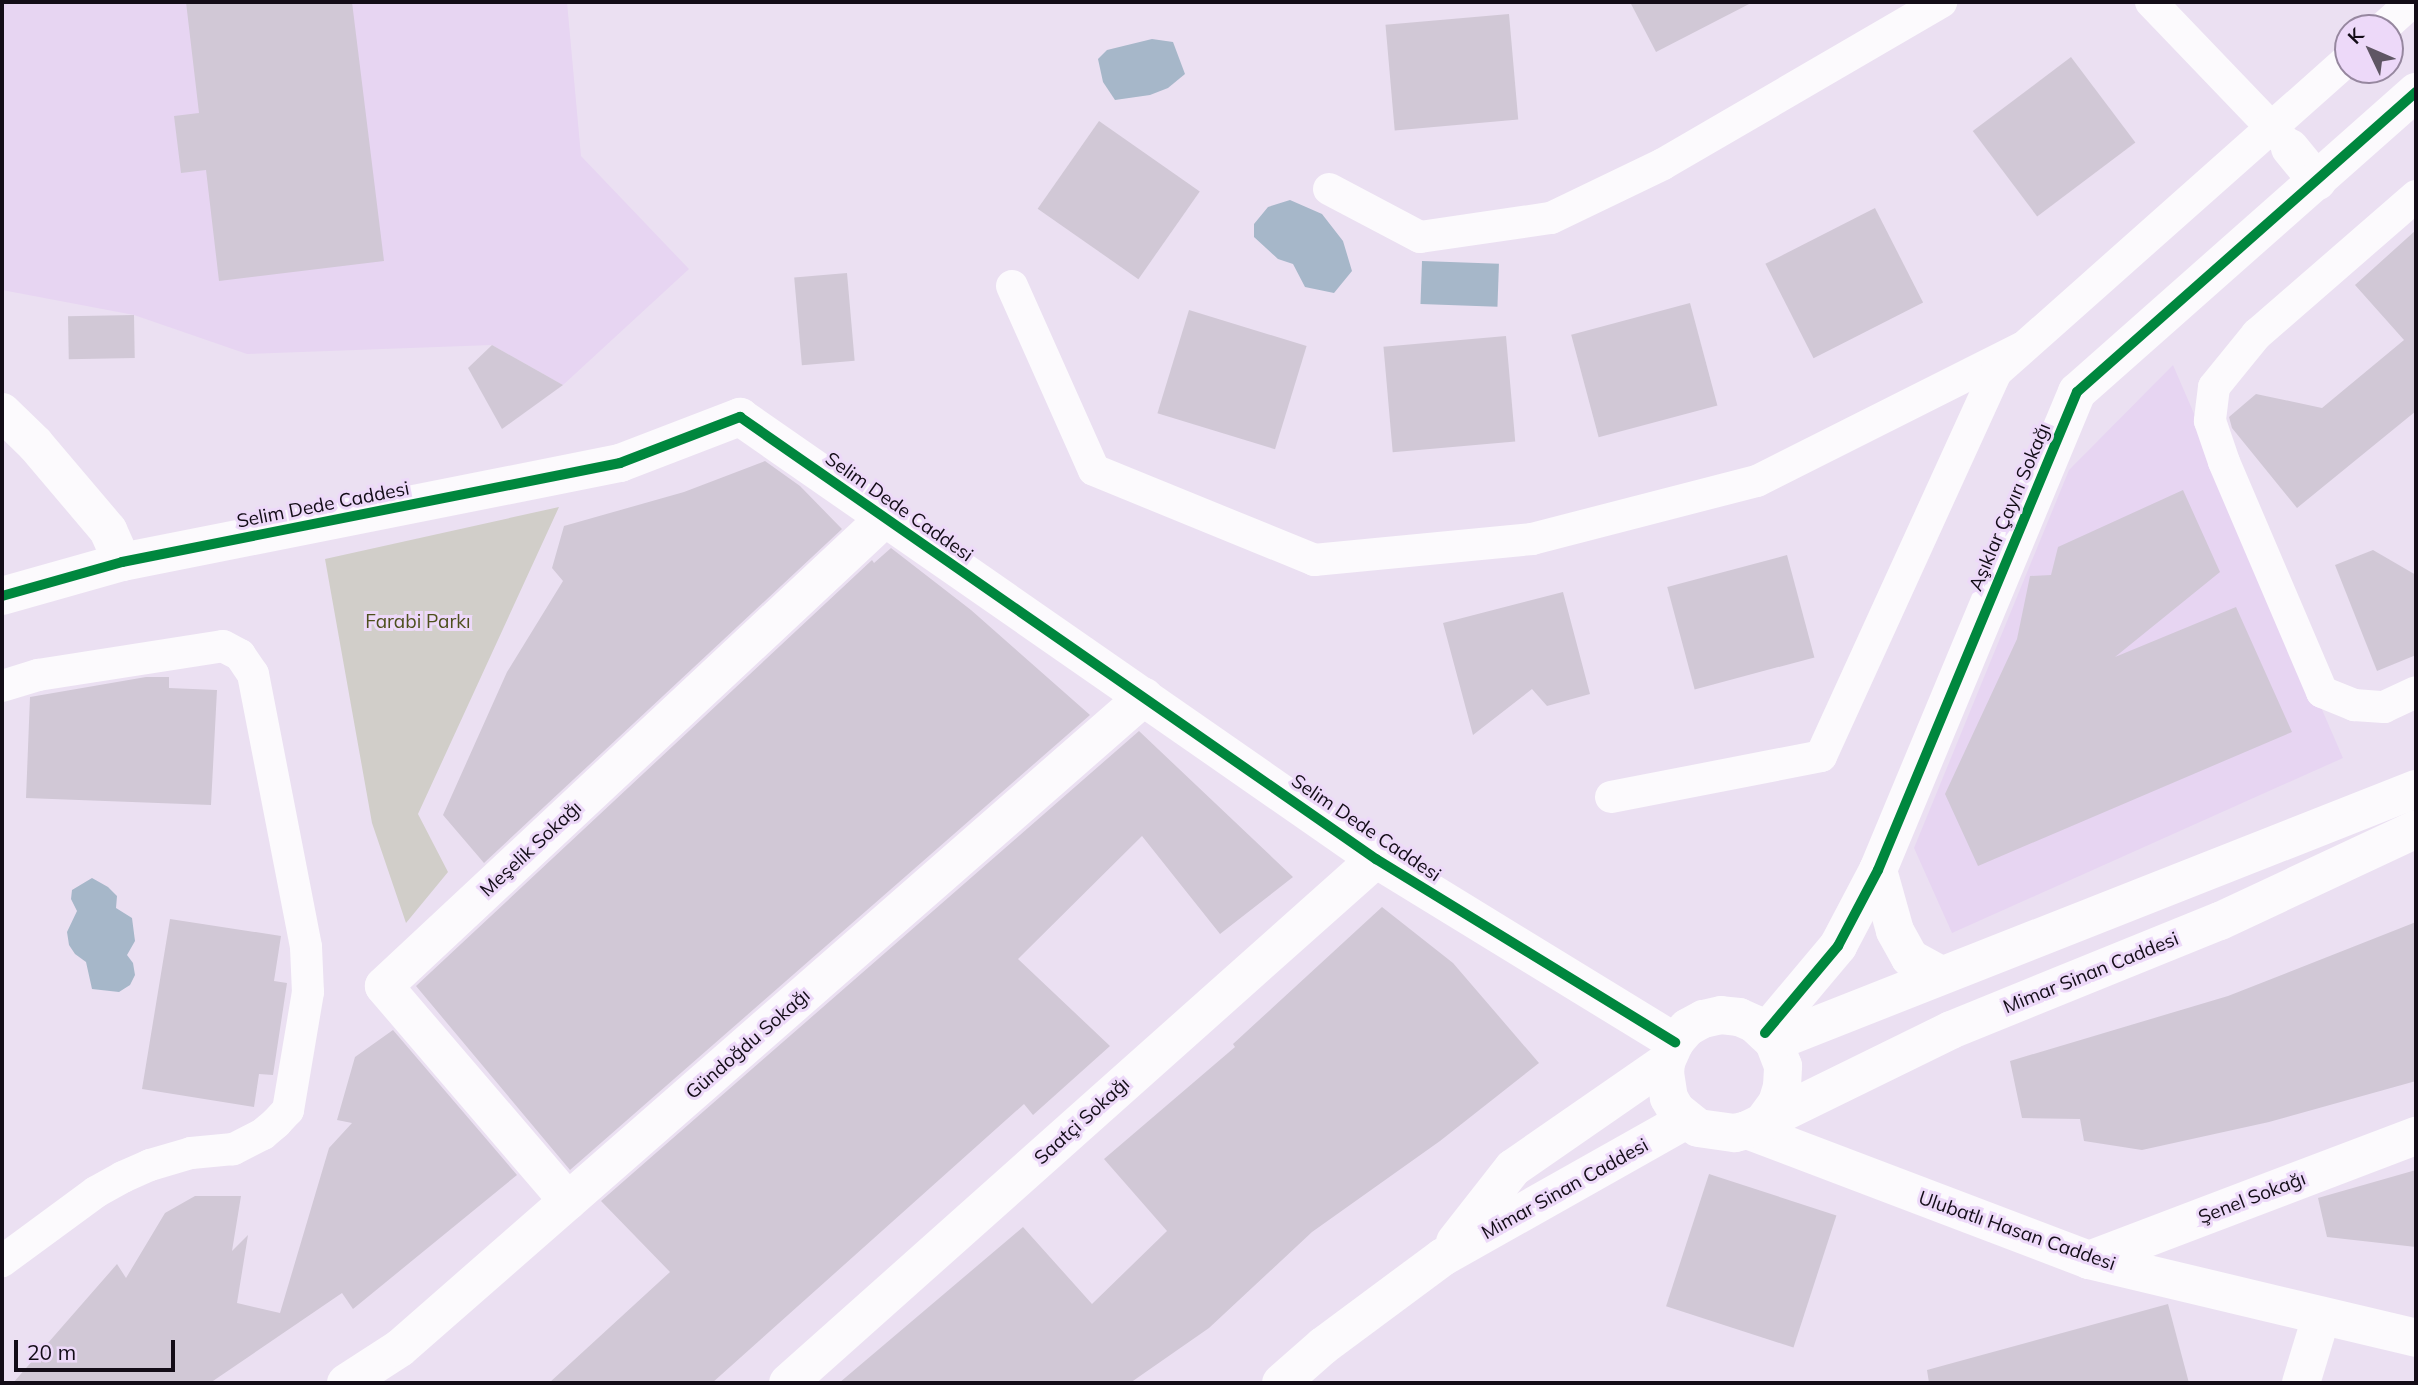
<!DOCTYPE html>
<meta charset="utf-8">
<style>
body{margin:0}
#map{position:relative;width:2418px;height:1385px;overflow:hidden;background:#ebe0f2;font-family:Mulish,sans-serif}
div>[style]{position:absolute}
.built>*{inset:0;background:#e7d5f2}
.green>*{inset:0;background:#d1cec9}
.water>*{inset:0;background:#a6b7c9;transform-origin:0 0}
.building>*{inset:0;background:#d1c8d6;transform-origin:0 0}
.lane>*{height:32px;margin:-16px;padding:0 16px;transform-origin:16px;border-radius:16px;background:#fcfafd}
.street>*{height:38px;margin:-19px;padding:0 19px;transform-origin:19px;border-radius:19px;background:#fcfafd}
.secondary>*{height:38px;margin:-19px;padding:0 19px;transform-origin:19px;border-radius:19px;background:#fcfafd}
.cycleway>*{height:10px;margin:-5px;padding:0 5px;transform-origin:5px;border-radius:5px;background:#00873e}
span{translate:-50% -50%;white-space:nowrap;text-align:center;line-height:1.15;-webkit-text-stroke:6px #edd9f9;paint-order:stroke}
.street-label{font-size:19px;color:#130c17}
.park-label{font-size:19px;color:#4d4f1c}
.frame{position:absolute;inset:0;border:4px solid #130c17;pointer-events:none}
.north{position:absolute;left:2334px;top:14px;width:70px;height:70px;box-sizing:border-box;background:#edd9f9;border:2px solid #96879f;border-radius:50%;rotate:314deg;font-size:19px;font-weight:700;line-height:28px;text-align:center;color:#130c17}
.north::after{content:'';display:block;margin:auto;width:24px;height:32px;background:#5f5664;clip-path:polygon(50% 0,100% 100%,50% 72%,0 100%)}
.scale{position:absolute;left:14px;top:1340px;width:161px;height:32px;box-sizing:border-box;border:4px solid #130c17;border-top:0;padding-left:9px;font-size:21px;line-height:24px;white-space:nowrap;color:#130c17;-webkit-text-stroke:5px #edd9f9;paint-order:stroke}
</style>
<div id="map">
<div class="built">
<div style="clip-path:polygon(2px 2px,567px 2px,581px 156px,689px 269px,563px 385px,492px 345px,247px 354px,134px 315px,2px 290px)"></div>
<div style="clip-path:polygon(2173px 365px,2343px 758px,1952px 933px,1914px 848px,2069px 470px)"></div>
</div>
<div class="green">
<div style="clip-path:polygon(559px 507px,418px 814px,448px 872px,406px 923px,372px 823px,325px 559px)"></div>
</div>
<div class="water">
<div style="clip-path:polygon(1152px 39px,1173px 42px,1185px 74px,1168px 88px,1150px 95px,1115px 100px,1103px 82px,1098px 59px,1107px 50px)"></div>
<div style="clip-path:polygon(1290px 200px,1322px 214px,1343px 241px,1352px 271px,1334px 293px,1305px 287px,1293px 264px,1278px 259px,1254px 237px,1254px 224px,1268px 207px)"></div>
<div style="left:1422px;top:261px;width:77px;height:43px;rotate:2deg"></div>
<div style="clip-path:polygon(92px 878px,108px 887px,117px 896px,116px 908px,132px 918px,135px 941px,127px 955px,133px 963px,135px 975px,130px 985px,119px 992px,92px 989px,86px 962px,75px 954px,69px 945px,67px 932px,77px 911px,71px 899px,72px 890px)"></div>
</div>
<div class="building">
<div style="clip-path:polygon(186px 2px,352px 2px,384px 261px,219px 281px,206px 170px,181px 173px,174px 116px,199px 113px)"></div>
<div style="clip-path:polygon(1630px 2px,1753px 2px,1656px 52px)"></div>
<div style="left:1509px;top:14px;width:106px;height:124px;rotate:85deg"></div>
<div style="left:2071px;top:57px;width:107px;height:123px;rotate:53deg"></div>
<div style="left:1099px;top:121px;width:123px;height:107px;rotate:35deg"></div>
<div style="left:1875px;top:208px;width:106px;height:123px;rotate:63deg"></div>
<div style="clip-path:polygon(2416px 230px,2416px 411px,2297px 508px,2232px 428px,2229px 417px,2256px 394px,2322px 408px,2404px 340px,2355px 285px)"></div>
<div style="left:847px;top:273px;width:88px;height:53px;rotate:85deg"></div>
<div style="left:1690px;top:303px;width:106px;height:123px;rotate:75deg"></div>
<div style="left:1189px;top:310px;width:123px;height:108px;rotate:17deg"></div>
<div style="left:134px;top:315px;width:43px;height:66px;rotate:89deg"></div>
<div style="left:1506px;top:336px;width:106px;height:123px;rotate:85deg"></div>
<div style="clip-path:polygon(492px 345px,563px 385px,502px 429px,468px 368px)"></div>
<div style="clip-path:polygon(765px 461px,800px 486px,842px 529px,484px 863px,443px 815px,507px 672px,563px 581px,552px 568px,564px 526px,684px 492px)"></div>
<div style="clip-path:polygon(2183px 490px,2220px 572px,2115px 657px,2236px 607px,2292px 732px,1978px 866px,1945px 794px,2017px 639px,2030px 576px,2051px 575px,2058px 547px)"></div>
<div style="clip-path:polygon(891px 548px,971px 610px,1090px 715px,570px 1170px,416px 986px,872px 560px,874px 563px)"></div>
<div style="clip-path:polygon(2373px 550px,2416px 575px,2416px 655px,2377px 671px,2335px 565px)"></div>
<div style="left:1787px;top:555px;width:106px;height:124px;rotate:75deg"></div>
<div style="clip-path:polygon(1563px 592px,1590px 694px,1547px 706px,1532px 689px,1473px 735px,1443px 623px)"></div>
<div style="clip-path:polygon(146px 677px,169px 677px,169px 688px,217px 690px,211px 805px,26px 798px,30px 697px)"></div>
<div style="clip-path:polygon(1139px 731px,1293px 877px,1220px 934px,1142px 836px,1018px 959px,1110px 1046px,1033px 1115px,1024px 1104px,712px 1383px,549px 1383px,670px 1272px,601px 1201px)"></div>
<div style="clip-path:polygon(1382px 907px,1453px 963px,1539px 1063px,1440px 1141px,1312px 1232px,1209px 1328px,1130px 1383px,839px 1383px,1023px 1227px,1092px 1304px,1167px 1231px,1104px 1159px,1235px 1047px,1233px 1044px)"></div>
<div style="clip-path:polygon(170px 919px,281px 936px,274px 981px,287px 983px,273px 1075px,259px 1074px,254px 1107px,142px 1089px)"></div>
<div style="clip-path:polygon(2416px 922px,2416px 1081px,2269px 1122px,2142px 1150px,2084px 1141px,2080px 1119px,2022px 1118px,2010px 1061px,2228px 996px)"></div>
<div style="clip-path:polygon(393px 1030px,517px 1175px,353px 1309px,342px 1293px,210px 1383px,13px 1383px,117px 1264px,126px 1278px,165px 1213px,195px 1196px,241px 1196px,232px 1251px,248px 1235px,237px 1303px,280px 1313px,329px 1148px,352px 1123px,337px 1120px,355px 1057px)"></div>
<div style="clip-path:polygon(2416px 1170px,2416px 1247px,2327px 1237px,2318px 1198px)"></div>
<div style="left:1709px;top:1174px;width:134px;height:139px;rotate:18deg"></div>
<div style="clip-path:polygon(2168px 1304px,2189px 1383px,1929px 1383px,1927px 1370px)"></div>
</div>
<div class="lane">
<div style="left:2151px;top:2px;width:195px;rotate:46.2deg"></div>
<div style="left:2383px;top:28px;width:39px;rotate:-42deg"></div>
<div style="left:1329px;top:189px;width:103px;rotate:27.8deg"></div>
<div style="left:1420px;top:237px;width:132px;rotate:-8.3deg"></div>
<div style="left:1551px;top:218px;width:124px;rotate:-25.7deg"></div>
<div style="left:1663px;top:164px;width:322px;rotate:-30.2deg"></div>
<div style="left:2416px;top:196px;width:211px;rotate:139deg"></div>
<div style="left:2257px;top:334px;width:68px;rotate:129.1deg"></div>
<div style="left:2214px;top:387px;width:34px;rotate:97deg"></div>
<div style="left:2210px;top:421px;width:43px;rotate:71.1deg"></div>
<div style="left:2224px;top:462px;width:250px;rotate:66.9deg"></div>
<div style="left:2322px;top:692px;width:35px;rotate:22deg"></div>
<div style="left:2354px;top:705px;width:30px;rotate:4deg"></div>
<div style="left:2384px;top:707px;width:35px;rotate:-25deg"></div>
<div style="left:1012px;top:286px;width:201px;rotate:66deg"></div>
<div style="left:1094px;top:470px;width:238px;rotate:22.2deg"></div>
<div style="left:1314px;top:560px;width:219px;rotate:-5.5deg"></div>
<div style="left:1532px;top:539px;width:232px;rotate:-14.5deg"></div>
<div style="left:1757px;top:481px;width:297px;rotate:-26.7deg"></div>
<div style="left:2px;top:686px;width:38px;rotate:-17deg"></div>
<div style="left:38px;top:675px;width:187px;rotate:-8.9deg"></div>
<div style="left:223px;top:646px;width:19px;rotate:28deg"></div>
<div style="left:240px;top:655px;width:23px;rotate:56deg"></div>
<div style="left:253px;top:674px;width:278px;rotate:79deg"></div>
<div style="left:306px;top:947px;width:45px;rotate:87.5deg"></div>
<div style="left:308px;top:992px;width:120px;rotate:99.6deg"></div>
<div style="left:288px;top:1110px;width:18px;rotate:133deg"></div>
<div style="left:276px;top:1123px;width:17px;rotate:140deg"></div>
<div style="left:263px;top:1134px;width:34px;rotate:153deg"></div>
<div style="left:233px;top:1149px;width:42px;rotate:174.6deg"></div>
<div style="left:191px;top:1153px;width:43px;rotate:163.7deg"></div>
<div style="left:150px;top:1165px;width:30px;rotate:156deg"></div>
<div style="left:123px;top:1177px;width:31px;rotate:151deg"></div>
<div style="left:96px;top:1192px;width:117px;rotate:143.7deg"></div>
<div style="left:1611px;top:797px;width:214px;rotate:-11deg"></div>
<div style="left:1821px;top:756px;width:422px;rotate:-65.5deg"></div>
<div style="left:1996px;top:372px;width:471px;rotate:-41.6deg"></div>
</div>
<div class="street">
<div style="left:2290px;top:148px;width:43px;rotate:50.7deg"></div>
<div style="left:2px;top:412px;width:46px;rotate:44.1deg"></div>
<div style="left:35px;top:444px;width:113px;rotate:49.7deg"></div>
<div style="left:108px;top:530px;width:35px;rotate:66deg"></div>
<div style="left:1878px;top:870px;width:63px;rotate:74.4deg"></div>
<div style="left:1895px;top:931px;width:31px;rotate:61deg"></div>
<div style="left:1910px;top:958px;width:35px;rotate:29deg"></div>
<div style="left:1765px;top:1033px;width:114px;rotate:-50deg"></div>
<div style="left:1838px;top:946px;width:86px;rotate:-62.2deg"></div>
<div style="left:1878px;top:870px;width:518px;rotate:-67.4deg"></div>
<div style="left:2077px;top:392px;width:453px;rotate:-41.5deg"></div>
<div style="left:1747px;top:1130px;width:366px;rotate:20.8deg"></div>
<div style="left:2089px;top:1260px;width:336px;rotate:13.4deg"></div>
<div style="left:568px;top:1201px;width:283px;rotate:-130.6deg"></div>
<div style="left:384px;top:986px;width:686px;rotate:-43.05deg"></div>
<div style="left:2089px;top:1260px;width:350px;rotate:-20.8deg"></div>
<div style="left:346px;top:1383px;width:64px;rotate:-32.9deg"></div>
<div style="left:400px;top:1348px;width:989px;rotate:-41.19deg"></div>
<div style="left:788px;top:1383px;width:788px;rotate:-41.71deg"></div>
<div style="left:2301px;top:1383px;width:69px;rotate:-73.1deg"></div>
</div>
<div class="secondary">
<div style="left:2px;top:596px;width:125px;rotate:-15.8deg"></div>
<div style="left:122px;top:562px;width:508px;rotate:-11.24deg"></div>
<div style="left:620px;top:463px;width:129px;rotate:-21deg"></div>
<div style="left:740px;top:417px;width:775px;rotate:34.8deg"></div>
<div style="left:1376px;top:859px;width:351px;rotate:31.5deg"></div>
<div style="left:1774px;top:1042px;width:690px;rotate:-21.51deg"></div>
<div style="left:1766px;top:1118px;width:19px;rotate:-54deg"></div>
<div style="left:1777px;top:1103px;width:17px;rotate:-73deg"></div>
<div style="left:1782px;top:1087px;width:21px;rotate:-87deg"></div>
<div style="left:1783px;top:1066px;width:26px;rotate:-111deg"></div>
<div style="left:1774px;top:1042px;width:26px;rotate:-137deg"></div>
<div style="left:1755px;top:1024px;width:17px;rotate:-156deg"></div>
<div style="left:1739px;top:1017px;width:18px;rotate:-174deg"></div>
<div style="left:1721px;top:1015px;width:18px;rotate:167deg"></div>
<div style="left:1703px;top:1019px;width:18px;rotate:151deg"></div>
<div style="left:1687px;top:1028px;width:18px;rotate:131deg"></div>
<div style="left:1675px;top:1042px;width:22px;rotate:114deg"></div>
<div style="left:1666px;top:1062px;width:11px;rotate:95deg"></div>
<div style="left:1665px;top:1073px;width:25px;rotate:81deg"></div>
<div style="left:1669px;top:1098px;width:14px;rotate:60deg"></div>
<div style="left:1676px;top:1110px;width:28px;rotate:39deg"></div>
<div style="left:1698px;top:1128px;width:37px;rotate:8deg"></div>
<div style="left:1735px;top:1133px;width:12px;rotate:-14deg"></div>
<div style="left:1747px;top:1130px;width:227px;rotate:-26.1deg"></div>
<div style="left:1951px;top:1030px;width:290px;rotate:-22.1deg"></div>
<div style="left:2220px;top:921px;width:217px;rotate:-25.1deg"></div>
<div style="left:1455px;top:1242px;width:94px;rotate:-51.9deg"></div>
<div style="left:1513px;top:1168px;width:186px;rotate:-34.7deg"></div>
<div style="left:1281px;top:1383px;width:56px;rotate:-41.4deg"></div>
<div style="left:1323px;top:1346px;width:149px;rotate:-36.6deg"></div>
<div style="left:1443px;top:1257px;width:279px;rotate:-29.4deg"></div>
</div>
<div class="cycleway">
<div style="left:2px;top:596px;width:125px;rotate:-15.8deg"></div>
<div style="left:122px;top:562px;width:508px;rotate:-11.24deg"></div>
<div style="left:620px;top:463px;width:129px;rotate:-21deg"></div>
<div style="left:740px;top:417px;width:775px;rotate:34.8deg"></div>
<div style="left:1376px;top:859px;width:351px;rotate:31.5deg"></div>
<div style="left:1765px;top:1033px;width:114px;rotate:-50deg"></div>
<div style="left:1838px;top:946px;width:86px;rotate:-62.2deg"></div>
<div style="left:1878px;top:870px;width:518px;rotate:-67.4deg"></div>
<div style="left:2077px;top:392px;width:453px;rotate:-41.5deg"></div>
</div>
<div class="street-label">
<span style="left:323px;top:505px;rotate:-11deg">Selim Dede Caddesi</span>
<span style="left:899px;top:507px;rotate:35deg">Selim Dede Caddesi</span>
<span style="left:2010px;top:507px;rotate:-67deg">Aşıklar Çayırı Sokağı</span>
<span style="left:1366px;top:828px;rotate:34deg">Selim Dede Caddesi</span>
<span style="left:531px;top:849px;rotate:-43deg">Meşelik Sokağı</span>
<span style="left:2091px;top:973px;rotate:-22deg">Mimar Sinan Caddesi</span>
<span style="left:748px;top:1044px;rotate:-41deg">Gündoğdu Sokağı</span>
<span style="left:1082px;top:1121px;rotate:-42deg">Saatçi Sokağı</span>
<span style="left:1565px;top:1189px;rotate:-29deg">Mimar Sinan Caddesi</span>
<span style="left:2252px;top:1198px;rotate:-21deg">Şenel Sokağı</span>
<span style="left:2017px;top:1231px;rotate:19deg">Ulubatlı Hasan Caddesi</span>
</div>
<div class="park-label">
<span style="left:418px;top:622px">Farabi Parkı</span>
</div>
<div class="frame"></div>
<div class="north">K</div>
<div class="scale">20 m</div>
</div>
